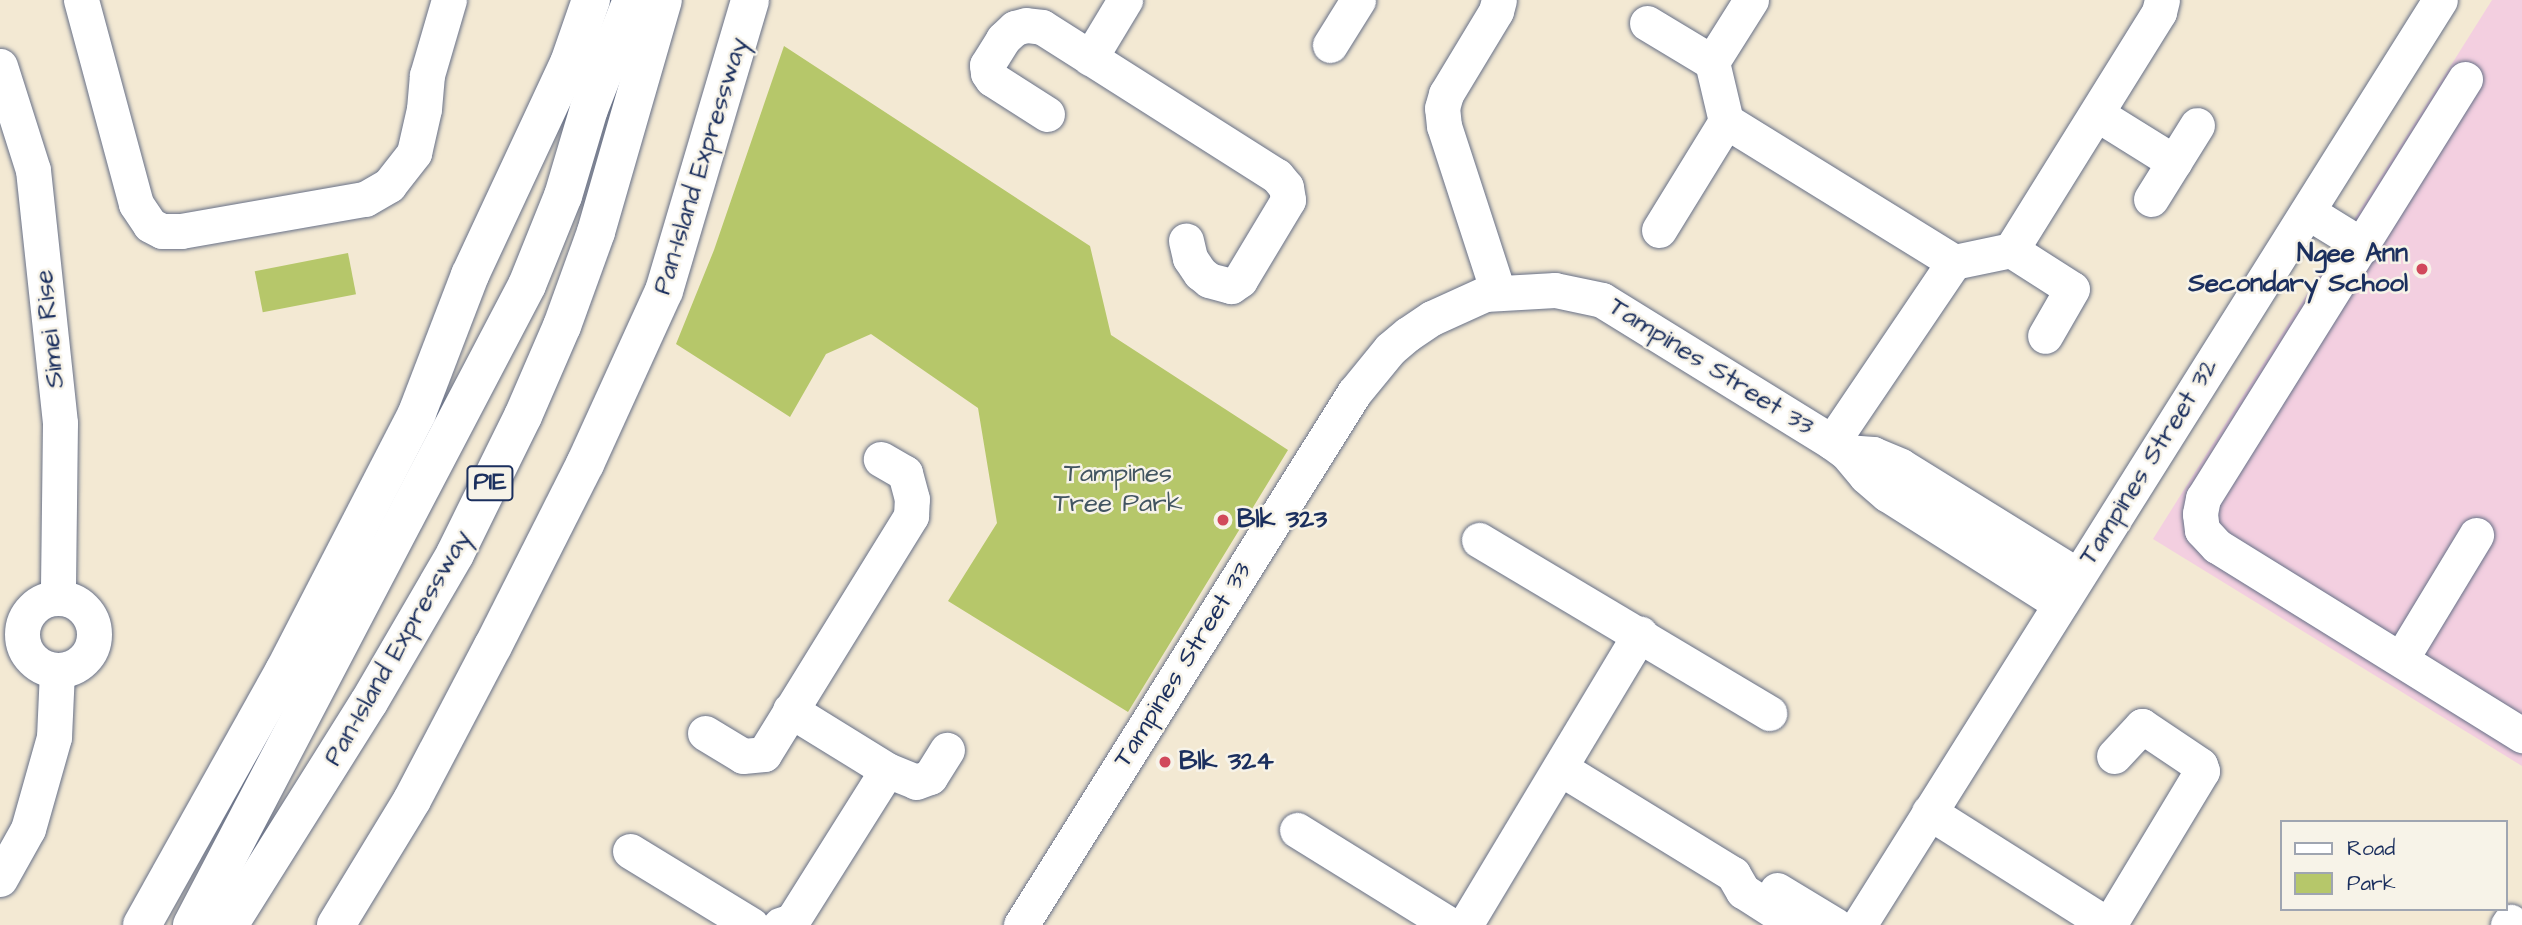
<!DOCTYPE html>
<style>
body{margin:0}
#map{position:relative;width:2522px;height:925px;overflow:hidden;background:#f3e9d3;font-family:"Architects Daughter",sans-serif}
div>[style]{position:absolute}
.built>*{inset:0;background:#f3cfe0}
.green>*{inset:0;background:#b6c76a;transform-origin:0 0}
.roads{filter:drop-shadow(0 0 2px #677087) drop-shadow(0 0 2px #677087)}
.minor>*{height:35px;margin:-17.5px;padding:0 17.5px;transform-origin:17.5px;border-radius:17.5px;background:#fff}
.minor>.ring{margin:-17.5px;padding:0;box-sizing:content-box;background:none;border:35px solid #fff;border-radius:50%}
.highway>*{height:38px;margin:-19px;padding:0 19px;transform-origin:19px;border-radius:19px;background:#fff}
.dots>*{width:19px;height:19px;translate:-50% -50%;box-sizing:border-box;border:4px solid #f7f3e8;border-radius:50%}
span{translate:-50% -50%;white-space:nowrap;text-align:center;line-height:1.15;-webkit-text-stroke:5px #f7f3e8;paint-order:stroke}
.shield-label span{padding:2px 5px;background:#f7f3e8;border:2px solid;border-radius:5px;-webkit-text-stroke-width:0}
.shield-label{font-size:24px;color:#1b2f5e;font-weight:700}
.street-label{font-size:26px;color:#1b2f5e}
.poi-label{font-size:26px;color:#1b2f5e;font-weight:700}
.right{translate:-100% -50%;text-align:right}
.left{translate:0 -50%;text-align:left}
.park-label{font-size:26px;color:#425561}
.legend{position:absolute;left:2280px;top:820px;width:228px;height:91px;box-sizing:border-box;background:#f7f3e8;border:2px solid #9fa5b1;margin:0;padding:9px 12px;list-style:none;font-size:21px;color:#1b2f5e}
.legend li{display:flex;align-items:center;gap:14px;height:35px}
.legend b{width:35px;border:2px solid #9fa5b1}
</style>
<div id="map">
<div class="built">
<div style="clip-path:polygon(2492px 0,2522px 0,2522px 766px,2153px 539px)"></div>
</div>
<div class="green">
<div style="clip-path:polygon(784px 46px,1090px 246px,1111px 335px,1288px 450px,1128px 712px,948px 601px,997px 523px,978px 408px,871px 334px,826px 354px,790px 417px,676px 344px,714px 250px)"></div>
<div style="left:348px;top:253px;width:42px;height:95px;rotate:79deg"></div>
</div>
<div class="roads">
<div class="minor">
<div style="left:81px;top:0;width:211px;rotate:74.9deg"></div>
<div style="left:136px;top:204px;width:25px;rotate:56deg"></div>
<div style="left:150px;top:225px;width:13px;rotate:27deg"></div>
<div style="left:162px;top:231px;width:19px"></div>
<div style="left:181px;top:231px;width:187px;rotate:-9.9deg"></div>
<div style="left:365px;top:199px;width:28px;rotate:-30deg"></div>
<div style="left:389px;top:185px;width:41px;rotate:-52deg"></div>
<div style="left:414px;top:153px;width:45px;rotate:-77.2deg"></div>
<div style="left:424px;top:109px;width:34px;rotate:-85deg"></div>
<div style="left:427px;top:75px;width:78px;rotate:-73.7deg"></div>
<div style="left:1751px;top:0;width:73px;rotate:122.2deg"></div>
<div style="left:1712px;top:62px;width:61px;rotate:76.7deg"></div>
<div style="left:1726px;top:121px;width:268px;rotate:31.7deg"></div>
<div style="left:1647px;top:23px;width:76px;rotate:31deg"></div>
<div style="left:1330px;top:45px;width:53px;rotate:-58.1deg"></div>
<div style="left:1090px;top:58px;width:68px;rotate:-58.9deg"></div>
<div style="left:0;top:66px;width:109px;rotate:72.4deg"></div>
<div style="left:33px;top:170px;width:254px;rotate:83.9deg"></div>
<div style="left:60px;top:423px;width:174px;rotate:90.7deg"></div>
<div style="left:2465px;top:79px;width:494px;rotate:122deg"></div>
<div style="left:2203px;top:498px;width:16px;rotate:101deg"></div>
<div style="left:2200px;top:514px;width:16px;rotate:83deg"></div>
<div style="left:2202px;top:530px;width:22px;rotate:47deg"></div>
<div style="left:2217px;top:546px;width:359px;rotate:31.8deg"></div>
<div style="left:1047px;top:114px;width:65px;rotate:-147.5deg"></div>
<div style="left:992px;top:79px;width:7px;rotate:-124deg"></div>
<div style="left:988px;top:73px;width:8px;rotate:-97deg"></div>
<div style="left:987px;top:65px;width:31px;rotate:-58deg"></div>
<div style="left:1003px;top:39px;width:16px;rotate:-43deg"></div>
<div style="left:1015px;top:28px;width:11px;rotate:-15deg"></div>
<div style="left:1026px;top:25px;width:16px;rotate:7deg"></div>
<div style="left:1042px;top:27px;width:278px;rotate:32.4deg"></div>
<div style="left:1277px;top:176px;width:14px;rotate:51deg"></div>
<div style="left:1286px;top:187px;width:13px;rotate:81deg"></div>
<div style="left:1288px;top:200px;width:93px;rotate:121deg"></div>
<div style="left:1240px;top:280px;width:11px;rotate:146deg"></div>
<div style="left:1231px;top:286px;width:23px;rotate:-165deg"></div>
<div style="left:1209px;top:280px;width:11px;rotate:-142deg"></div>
<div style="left:1200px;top:273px;width:18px;rotate:-124deg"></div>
<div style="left:1190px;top:258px;width:18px;rotate:-103deg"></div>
<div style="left:2097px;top:114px;width:91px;rotate:31.9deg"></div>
<div style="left:2151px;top:199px;width:87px;rotate:-58.1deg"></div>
<div style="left:2308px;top:212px;width:65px;rotate:31.7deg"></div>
<div style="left:1659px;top:230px;width:128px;rotate:-58.4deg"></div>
<div style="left:2011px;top:250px;width:280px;rotate:-58.1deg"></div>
<div style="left:2159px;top:12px;width:12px;rotate:-76deg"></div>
<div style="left:1498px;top:292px;width:175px;rotate:-108deg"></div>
<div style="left:1444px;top:126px;width:18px;rotate:-96deg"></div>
<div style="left:1442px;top:108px;width:15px;rotate:-74deg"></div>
<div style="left:1446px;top:94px;width:97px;rotate:-58.9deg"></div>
<div style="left:1496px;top:11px;width:11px;rotate:-75deg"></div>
<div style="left:1832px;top:442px;width:217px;rotate:-55.9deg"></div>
<div style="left:1954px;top:262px;width:58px;rotate:-11.9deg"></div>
<div style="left:2011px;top:250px;width:72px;rotate:32.6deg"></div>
<div style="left:2072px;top:289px;width:54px;rotate:119.9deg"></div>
<div style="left:1846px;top:452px;width:27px;rotate:4deg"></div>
<div style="left:1873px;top:454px;width:30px;rotate:23deg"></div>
<div style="left:1901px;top:466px;width:207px;rotate:31.8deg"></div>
<div style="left:1479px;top:540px;width:338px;rotate:30.8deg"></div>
<div class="ring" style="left:22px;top:598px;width:37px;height:37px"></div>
<div style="left:2401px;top:659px;width:145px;rotate:-58.8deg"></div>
<div style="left:790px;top:710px;width:114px;rotate:31.7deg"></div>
<div style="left:887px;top:770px;width:31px;rotate:22deg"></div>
<div style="left:916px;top:782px;width:15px;rotate:-20deg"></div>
<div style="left:930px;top:777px;width:32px;rotate:-58deg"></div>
<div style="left:705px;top:733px;width:44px;rotate:31.2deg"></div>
<div style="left:743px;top:756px;width:21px;rotate:-5deg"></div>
<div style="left:764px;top:754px;width:280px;rotate:-58.3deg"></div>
<div style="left:911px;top:516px;width:17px;rotate:-87deg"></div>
<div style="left:912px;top:499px;width:27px;rotate:-105deg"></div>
<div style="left:905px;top:473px;width:28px;rotate:-150deg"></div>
<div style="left:1560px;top:768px;width:203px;rotate:31.5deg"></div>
<div style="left:1733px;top:874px;width:20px;rotate:60deg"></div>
<div style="left:1743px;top:891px;width:63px;rotate:32.7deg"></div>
<div style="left:1929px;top:812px;width:212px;rotate:32.3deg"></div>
<div style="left:1297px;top:830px;width:180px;rotate:31.8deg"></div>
<div style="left:630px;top:851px;width:142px;rotate:31.4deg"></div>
<div style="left:0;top:879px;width:57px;rotate:-60.8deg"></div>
<div style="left:28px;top:829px;width:96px;rotate:-74.2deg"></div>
<div style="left:54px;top:737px;width:66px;rotate:-87.4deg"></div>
<div style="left:1777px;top:890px;width:68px;rotate:31.1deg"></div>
<div style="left:780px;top:925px;width:13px;rotate:-18deg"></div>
<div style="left:792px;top:921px;width:178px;rotate:-57.8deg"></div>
<div style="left:1021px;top:925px;width:628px;rotate:-57.96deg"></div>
<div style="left:1354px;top:393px;width:57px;rotate:-50.7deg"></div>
<div style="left:1390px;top:349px;width:23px;rotate:-40deg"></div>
<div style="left:1408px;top:334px;width:29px;rotate:-34deg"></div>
<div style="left:1432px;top:318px;width:58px;rotate:-24.4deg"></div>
<div style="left:1485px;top:294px;width:70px;rotate:-3.3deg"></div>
<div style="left:1555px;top:290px;width:48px;rotate:12deg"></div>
<div style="left:1602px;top:300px;width:270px;rotate:31.7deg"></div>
<div style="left:1832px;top:442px;width:17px;rotate:36deg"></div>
<div style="left:1846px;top:452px;width:31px;rotate:50deg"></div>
<div style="left:1866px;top:476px;width:28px;rotate:41deg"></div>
<div style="left:1887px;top:494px;width:204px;rotate:32.4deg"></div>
<div style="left:1465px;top:925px;width:340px;rotate:-59deg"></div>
<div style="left:1859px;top:925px;width:1092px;rotate:-57.87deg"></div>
<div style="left:2109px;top:925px;width:180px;rotate:-58.9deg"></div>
<div style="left:2202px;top:771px;width:6px;rotate:-108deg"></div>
<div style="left:2200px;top:765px;width:70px;rotate:-146.1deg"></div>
<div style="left:2142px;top:726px;width:41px;rotate:133deg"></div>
<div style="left:2508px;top:925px;width:4px;rotate:-56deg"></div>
</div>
<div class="highway">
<div style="left:142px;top:925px;width:291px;rotate:-60.8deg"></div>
<div style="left:284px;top:671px;width:290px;rotate:-62.7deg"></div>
<div style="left:417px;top:413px;width:148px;rotate:-69deg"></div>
<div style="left:470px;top:275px;width:234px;rotate:-65deg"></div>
<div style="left:569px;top:63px;width:67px;rotate:-70.8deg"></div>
<div style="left:192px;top:925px;width:722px;rotate:-62.37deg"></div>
<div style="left:527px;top:285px;width:96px;rotate:-68deg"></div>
<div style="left:563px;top:196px;width:91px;rotate:-73.4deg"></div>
<div style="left:589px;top:109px;width:117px;rotate:-68.5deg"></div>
<div style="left:229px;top:925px;width:263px;rotate:-57.9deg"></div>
<div style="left:369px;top:702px;width:171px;rotate:-59.8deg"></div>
<div style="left:455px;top:554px;width:154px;rotate:-63.8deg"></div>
<div style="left:523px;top:416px;width:98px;rotate:-66.6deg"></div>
<div style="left:562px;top:326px;width:100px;rotate:-70.1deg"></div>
<div style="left:596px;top:232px;width:241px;rotate:-73.9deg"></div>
<div style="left:336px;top:925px;width:146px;rotate:-58.7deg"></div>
<div style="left:412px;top:800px;width:174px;rotate:-62.3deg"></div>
<div style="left:493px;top:646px;width:204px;rotate:-63.2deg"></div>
<div style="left:585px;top:464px;width:190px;rotate:-65.5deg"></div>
<div style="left:664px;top:291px;width:303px;rotate:-73.5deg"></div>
</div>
</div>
<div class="dots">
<div style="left:2422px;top:269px;background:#d1495b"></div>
<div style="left:1223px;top:520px;background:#d1495b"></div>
<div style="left:1165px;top:762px;background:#d1495b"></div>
</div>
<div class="shield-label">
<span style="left:490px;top:483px">PIE</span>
</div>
<div class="street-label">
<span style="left:701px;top:166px;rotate:-73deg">Pan-Island Expressway</span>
<span style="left:50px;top:329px;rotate:-96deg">Simei Rise</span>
<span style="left:1711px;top:367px;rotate:32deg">Tampines Street 33</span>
<span style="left:2149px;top:462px;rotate:-58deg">Tampines Street 32</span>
<span style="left:398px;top:648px;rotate:-60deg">Pan-Island Expressway</span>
<span style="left:1183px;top:665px;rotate:-58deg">Tampines Street 33</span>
</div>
<div class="poi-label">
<span class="right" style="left:2408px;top:269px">Ngee Ann<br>Secondary School</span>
<span class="left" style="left:1237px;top:520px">Blk 323</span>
<span class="left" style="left:1179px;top:762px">Blk 324</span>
</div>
<div class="park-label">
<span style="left:1118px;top:489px">Tampines<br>Tree Park</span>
</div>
<ul class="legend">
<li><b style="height:9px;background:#fff"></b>Road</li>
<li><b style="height:19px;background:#b6c76a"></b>Park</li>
</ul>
</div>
